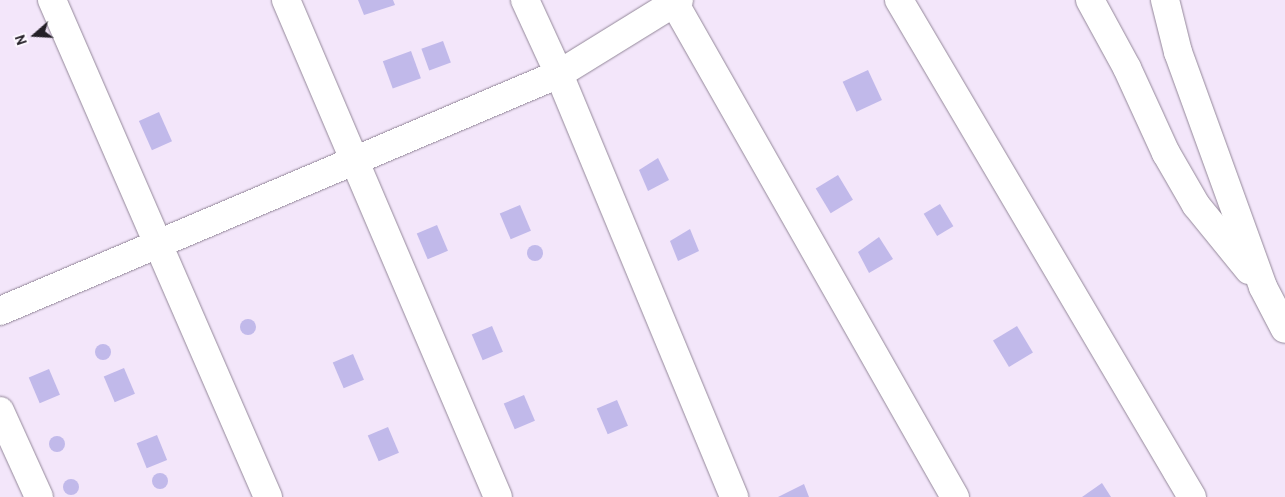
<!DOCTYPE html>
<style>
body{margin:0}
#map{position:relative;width:1285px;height:497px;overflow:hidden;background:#f3e6fa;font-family:Cabin,sans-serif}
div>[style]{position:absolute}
.building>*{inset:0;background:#c1b9ea;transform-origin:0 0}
.round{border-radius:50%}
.roads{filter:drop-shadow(0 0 1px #938799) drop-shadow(0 0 1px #938799)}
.minor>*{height:28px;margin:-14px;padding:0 14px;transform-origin:14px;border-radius:14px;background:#fff}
span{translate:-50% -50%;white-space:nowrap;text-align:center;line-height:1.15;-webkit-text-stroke:5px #fcf7ff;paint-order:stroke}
.north{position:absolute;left:10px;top:10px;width:50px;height:50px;-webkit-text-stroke:4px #fcf7ff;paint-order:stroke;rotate:251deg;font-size:14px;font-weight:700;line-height:20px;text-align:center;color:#242027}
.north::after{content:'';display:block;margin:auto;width:18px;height:22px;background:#242027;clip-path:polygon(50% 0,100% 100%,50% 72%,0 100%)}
</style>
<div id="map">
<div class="building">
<div style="clip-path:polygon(358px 0,393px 0,395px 5px,364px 15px)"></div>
<div style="left:443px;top:41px;width:23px;height:23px;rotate:70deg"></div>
<div style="left:411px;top:51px;width:29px;height:30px;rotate:70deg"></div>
<div style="left:868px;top:70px;width:33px;height:28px;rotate:65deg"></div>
<div style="left:159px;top:112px;width:32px;height:22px;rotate:66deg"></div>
<div style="clip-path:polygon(658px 158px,669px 180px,648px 191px,639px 170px)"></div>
<div style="left:838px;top:175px;width:29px;height:26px;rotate:59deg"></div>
<div style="left:940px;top:204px;width:26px;height:19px;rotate:59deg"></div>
<div style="left:520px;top:205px;width:28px;height:22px;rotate:67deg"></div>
<div style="left:437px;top:225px;width:28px;height:22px;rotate:67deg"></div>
<div style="clip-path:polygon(690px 229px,699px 251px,678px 261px,670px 241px)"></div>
<div style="clip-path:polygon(879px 237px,893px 259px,869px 273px,858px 252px)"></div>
<div class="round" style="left:527px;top:245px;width:16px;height:16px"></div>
<div class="round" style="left:240px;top:319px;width:16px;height:16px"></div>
<div style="left:492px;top:326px;width:28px;height:22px;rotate:67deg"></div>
<div style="left:1017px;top:326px;width:31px;height:28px;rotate:59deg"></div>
<div class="round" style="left:95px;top:344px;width:16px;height:16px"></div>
<div style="left:353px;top:354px;width:28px;height:22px;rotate:67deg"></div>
<div style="left:124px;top:368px;width:28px;height:22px;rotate:67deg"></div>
<div style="left:49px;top:369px;width:28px;height:22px;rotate:67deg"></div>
<div style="left:524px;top:395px;width:28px;height:22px;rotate:67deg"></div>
<div style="left:617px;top:400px;width:28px;height:22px;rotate:67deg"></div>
<div style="left:388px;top:427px;width:28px;height:22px;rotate:67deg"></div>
<div style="left:157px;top:435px;width:27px;height:22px;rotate:68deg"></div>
<div class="round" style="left:49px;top:436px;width:16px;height:16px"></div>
<div class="round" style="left:152px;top:473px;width:16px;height:16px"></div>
<div class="round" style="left:63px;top:479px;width:16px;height:16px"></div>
<div style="clip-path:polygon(1102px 483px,1111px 497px,1082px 497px)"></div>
<div style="clip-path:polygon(804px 484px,809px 497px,778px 497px)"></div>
</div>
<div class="roads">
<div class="minor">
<div style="left:52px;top:0;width:542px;rotate:66.51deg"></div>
<div style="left:286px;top:0;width:540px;rotate:66.9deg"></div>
<div style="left:525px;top:0;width:81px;rotate:65.3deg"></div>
<div style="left:559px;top:74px;width:458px;rotate:67.5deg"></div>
<div style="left:899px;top:0;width:577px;rotate:59.48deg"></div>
<div style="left:1090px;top:0;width:77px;rotate:61.4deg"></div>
<div style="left:1127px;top:68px;width:94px;rotate:65.4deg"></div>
<div style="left:1166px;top:153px;width:60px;rotate:60deg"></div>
<div style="left:1196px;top:205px;width:84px;rotate:50.8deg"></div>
<div style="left:1165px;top:0;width:54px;rotate:76deg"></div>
<div style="left:1178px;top:52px;width:250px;rotate:70.1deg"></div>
<div style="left:1263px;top:287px;width:47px;rotate:62.4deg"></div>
<div style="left:675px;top:4px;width:567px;rotate:60.41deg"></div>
<div style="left:0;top:311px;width:607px;rotate:-22.98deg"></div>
<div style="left:559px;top:74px;width:141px;rotate:-31.7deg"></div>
<div style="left:0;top:411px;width:94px;rotate:65.6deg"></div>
</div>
</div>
<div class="north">N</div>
</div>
